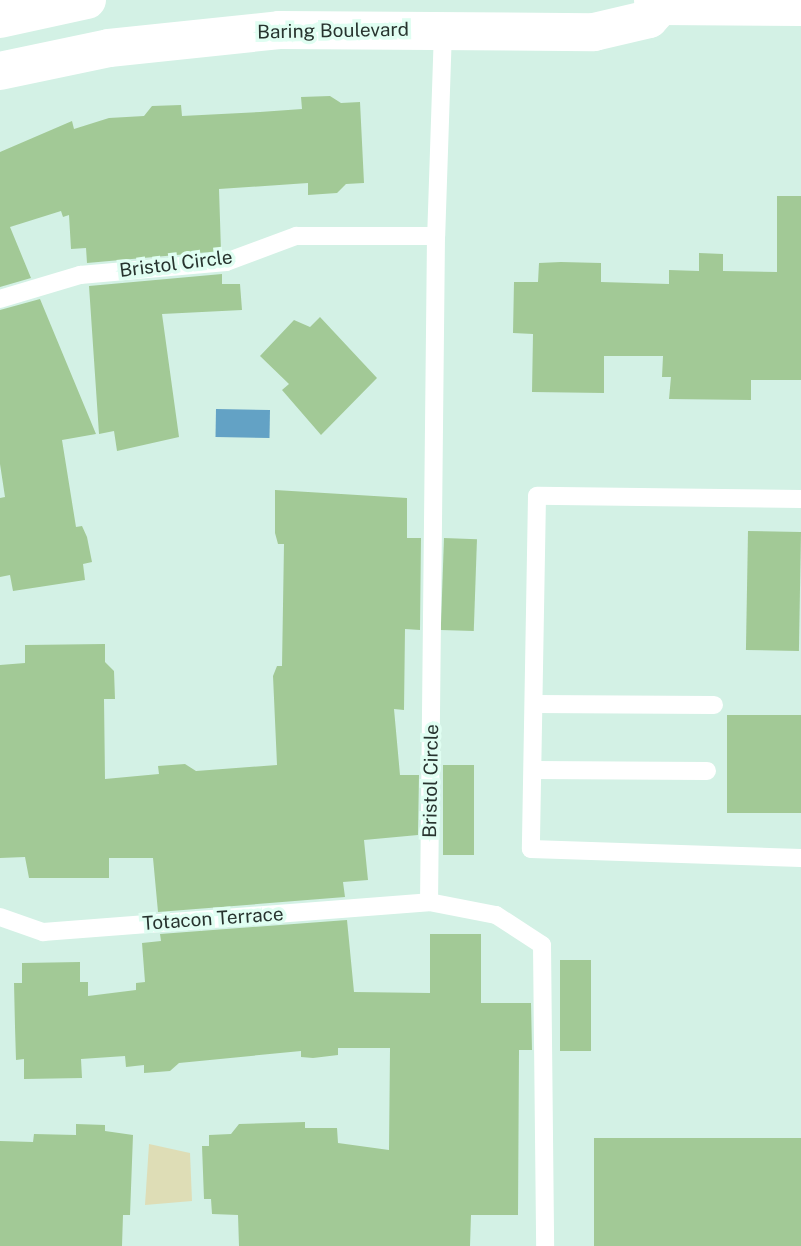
<!DOCTYPE html>
<style>
body{margin:0}
#map{position:relative;width:801px;height:1246px;overflow:hidden;background:#d3f1e5;font-family:"Public Sans",sans-serif}
div>[style]{position:absolute}
.green>*{inset:0;background:#deddb6}
.water>*{inset:0;background:#63a2c5;transform-origin:0 0}
.building>*{inset:0;background:#a2c996;transform-origin:0 0}
.lane>*{height:18px;margin:-9px;padding:0 9px;transform-origin:9px;border-radius:9px;background:#fff}
.secondary>*{height:38px;margin:-19px;padding:0 19px;transform-origin:19px;border-radius:19px;background:#fff}
span{translate:-50% -50%;white-space:nowrap;text-align:center;line-height:1.15;-webkit-text-stroke:7px #e0fef2;paint-order:stroke}
.street-label{font-size:19px;color:#27332e}
</style>
<div id="map">
<div class="green">
<div style="clip-path:polygon(149px 1144px,190px 1153px,192px 1201px,145px 1205px)"></div>
</div>
<div class="water">
<div style="left:216px;top:409px;width:54px;height:28px;rotate:1deg"></div>
</div>
<div class="building">
<div style="clip-path:polygon(330px 96px,341px 103px,360px 102px,364px 183px,346px 184px,337px 193px,308px 195px,308px 183px,219px 189px,221px 251px,87px 263px,86px 248px,71px 249px,69px 215px,63px 217px,61px 211px,10px 227px,31px 278px,0 287px,0 152px,72px 121px,74px 129px,109px 118px,144px 116px,152px 106px,181px 105px,182px 116px,260px 112px,302px 109px,301px 97px)"></div>
<div style="clip-path:polygon(777px 196px,801px 196px,801px 380px,751px 380px,751px 400px,669px 399px,671px 377px,662px 377px,663px 356px,604px 356px,604px 393px,532px 392px,533px 334px,513px 333px,514px 282px,538px 282px,539px 263px,561px 262px,601px 263px,601px 282px,669px 284px,669px 270px,699px 271px,699px 253px,723px 254px,723px 271px,777px 272px)"></div>
<div style="clip-path:polygon(222px 274px,222px 284px,240px 284px,242px 310px,162px 314px,179px 437px,117px 451px,114px 431px,99px 434px,89px 286px)"></div>
<div style="clip-path:polygon(40px 299px,96px 434px,62px 440px,76px 527px,82px 526px,87px 537px,92px 562px,83px 564px,85px 580px,13px 591px,10px 575px,0 577px,0 498px,5px 497px,0 464px,0 310px)"></div>
<div style="clip-path:polygon(320px 317px,377px 378px,321px 435px,282px 390px,289px 384px,260px 356px,294px 320px,310px 327px)"></div>
<div style="clip-path:polygon(275px 490px,407px 498px,407px 538px,421px 538px,420px 630px,405px 629px,404px 710px,394px 709px,400px 775px,419px 775px,418px 835px,364px 840px,368px 880px,343px 882px,345px 897px,158px 912px,153px 858px,109px 858px,109px 878px,29px 878px,25px 857px,0 858px,0 665px,25px 663px,25px 645px,105px 644px,105px 662px,114px 671px,115px 699px,104px 699px,105px 779px,159px 774px,158px 766px,185px 764px,196px 771px,277px 765px,273px 676px,277px 666px,282px 666px,284px 544px,278px 544px,275px 533px)"></div>
<div style="left:748px;top:531px;width:53px;height:119px;rotate:1deg"></div>
<div style="left:444px;top:538px;width:33px;height:92px;rotate:2deg"></div>
<div style="left:727px;top:715px;width:74px;height:98px"></div>
<div style="left:443px;top:765px;width:31px;height:90px"></div>
<div style="clip-path:polygon(347px 920px,354px 992px,430px 993px,430px 934px,481px 934px,481px 1003px,531px 1003px,532px 1050px,519px 1050px,518px 1215px,471px 1215px,470px 1246px,239px 1246px,238px 1215px,212px 1214px,211px 1199px,204px 1199px,202px 1146px,209px 1146px,209px 1135px,231px 1134px,239px 1124px,305px 1122px,305px 1128px,337px 1128px,338px 1143px,389px 1150px,390px 1048px,338px 1048px,338px 1055px,313px 1058px,301px 1057px,301px 1051px,179px 1063px,170px 1071px,144px 1073px,144px 1065px,126px 1067px,125px 1056px,81px 1059px,82px 1078px,24px 1079px,24px 1059px,16px 1060px,15px 1027px,14px 983px,22px 983px,22px 963px,80px 962px,80px 982px,88px 982px,88px 996px,136px 990px,136px 983px,145px 982px,142px 943px,161px 941px,160px 934px)"></div>
<div style="left:560px;top:960px;width:31px;height:91px"></div>
<div style="clip-path:polygon(76px 1124px,105px 1125px,105px 1131px,133px 1135px,130px 1215px,123px 1215px,122px 1246px,0 1246px,0 1141px,33px 1142px,34px 1134px,76px 1135px)"></div>
<div style="left:594px;top:1138px;width:207px;height:108px"></div>
</div>
<div class="lane">
<div style="left:443px;top:30px;width:206px;rotate:91.9deg"></div>
<div style="left:436px;top:236px;width:666px;rotate:90.6deg"></div>
<div style="left:429px;top:902px;width:68px;rotate:11deg"></div>
<div style="left:496px;top:915px;width:55px;rotate:33.1deg"></div>
<div style="left:542px;top:945px;width:301px;rotate:89.4deg"></div>
<div style="left:0;top:299px;width:84px;rotate:-16.7deg"></div>
<div style="left:80px;top:275px;width:147px;rotate:-5.1deg"></div>
<div style="left:226px;top:262px;width:75px;rotate:-20.4deg"></div>
<div style="left:296px;top:236px;width:140px"></div>
<div style="left:801px;top:499px;width:264px;rotate:-179.3deg"></div>
<div style="left:537px;top:496px;width:353px;rotate:91deg"></div>
<div style="left:531px;top:849px;width:270px;rotate:1.9deg"></div>
<div style="left:534px;top:704px;width:180px;rotate:0.3deg"></div>
<div style="left:533px;top:770px;width:174px;rotate:0.3deg"></div>
<div style="left:0;top:917px;width:46px;rotate:19.2deg"></div>
<div style="left:43px;top:932px;width:387px;rotate:-4.4deg"></div>
</div>
<div class="secondary">
<div style="left:653px;top:0;width:10px;rotate:37deg"></div>
<div style="left:661px;top:6px;width:140px;rotate:0.4deg"></div>
<div style="left:0;top:19px;width:89px;rotate:-12.3deg"></div>
<div style="left:0;top:71px;width:111px;rotate:-11.9deg"></div>
<div style="left:109px;top:48px;width:171px;rotate:-6deg"></div>
<div style="left:279px;top:30px;width:315px;rotate:0.4deg"></div>
<div style="left:594px;top:32px;width:57px;rotate:-13.3deg"></div>
<div style="left:649px;top:19px;width:18px;rotate:-47deg"></div>
</div>
<div class="street-label">
<span style="left:333px;top:31px;rotate:-1deg">Baring Boulevard</span>
<span style="left:176px;top:264px;rotate:-7deg">Bristol Circle</span>
<span style="left:431px;top:781px;rotate:-89deg">Bristol Circle</span>
<span style="left:213px;top:919px;rotate:-4deg">Totacon Terrace</span>
</div>
</div>
